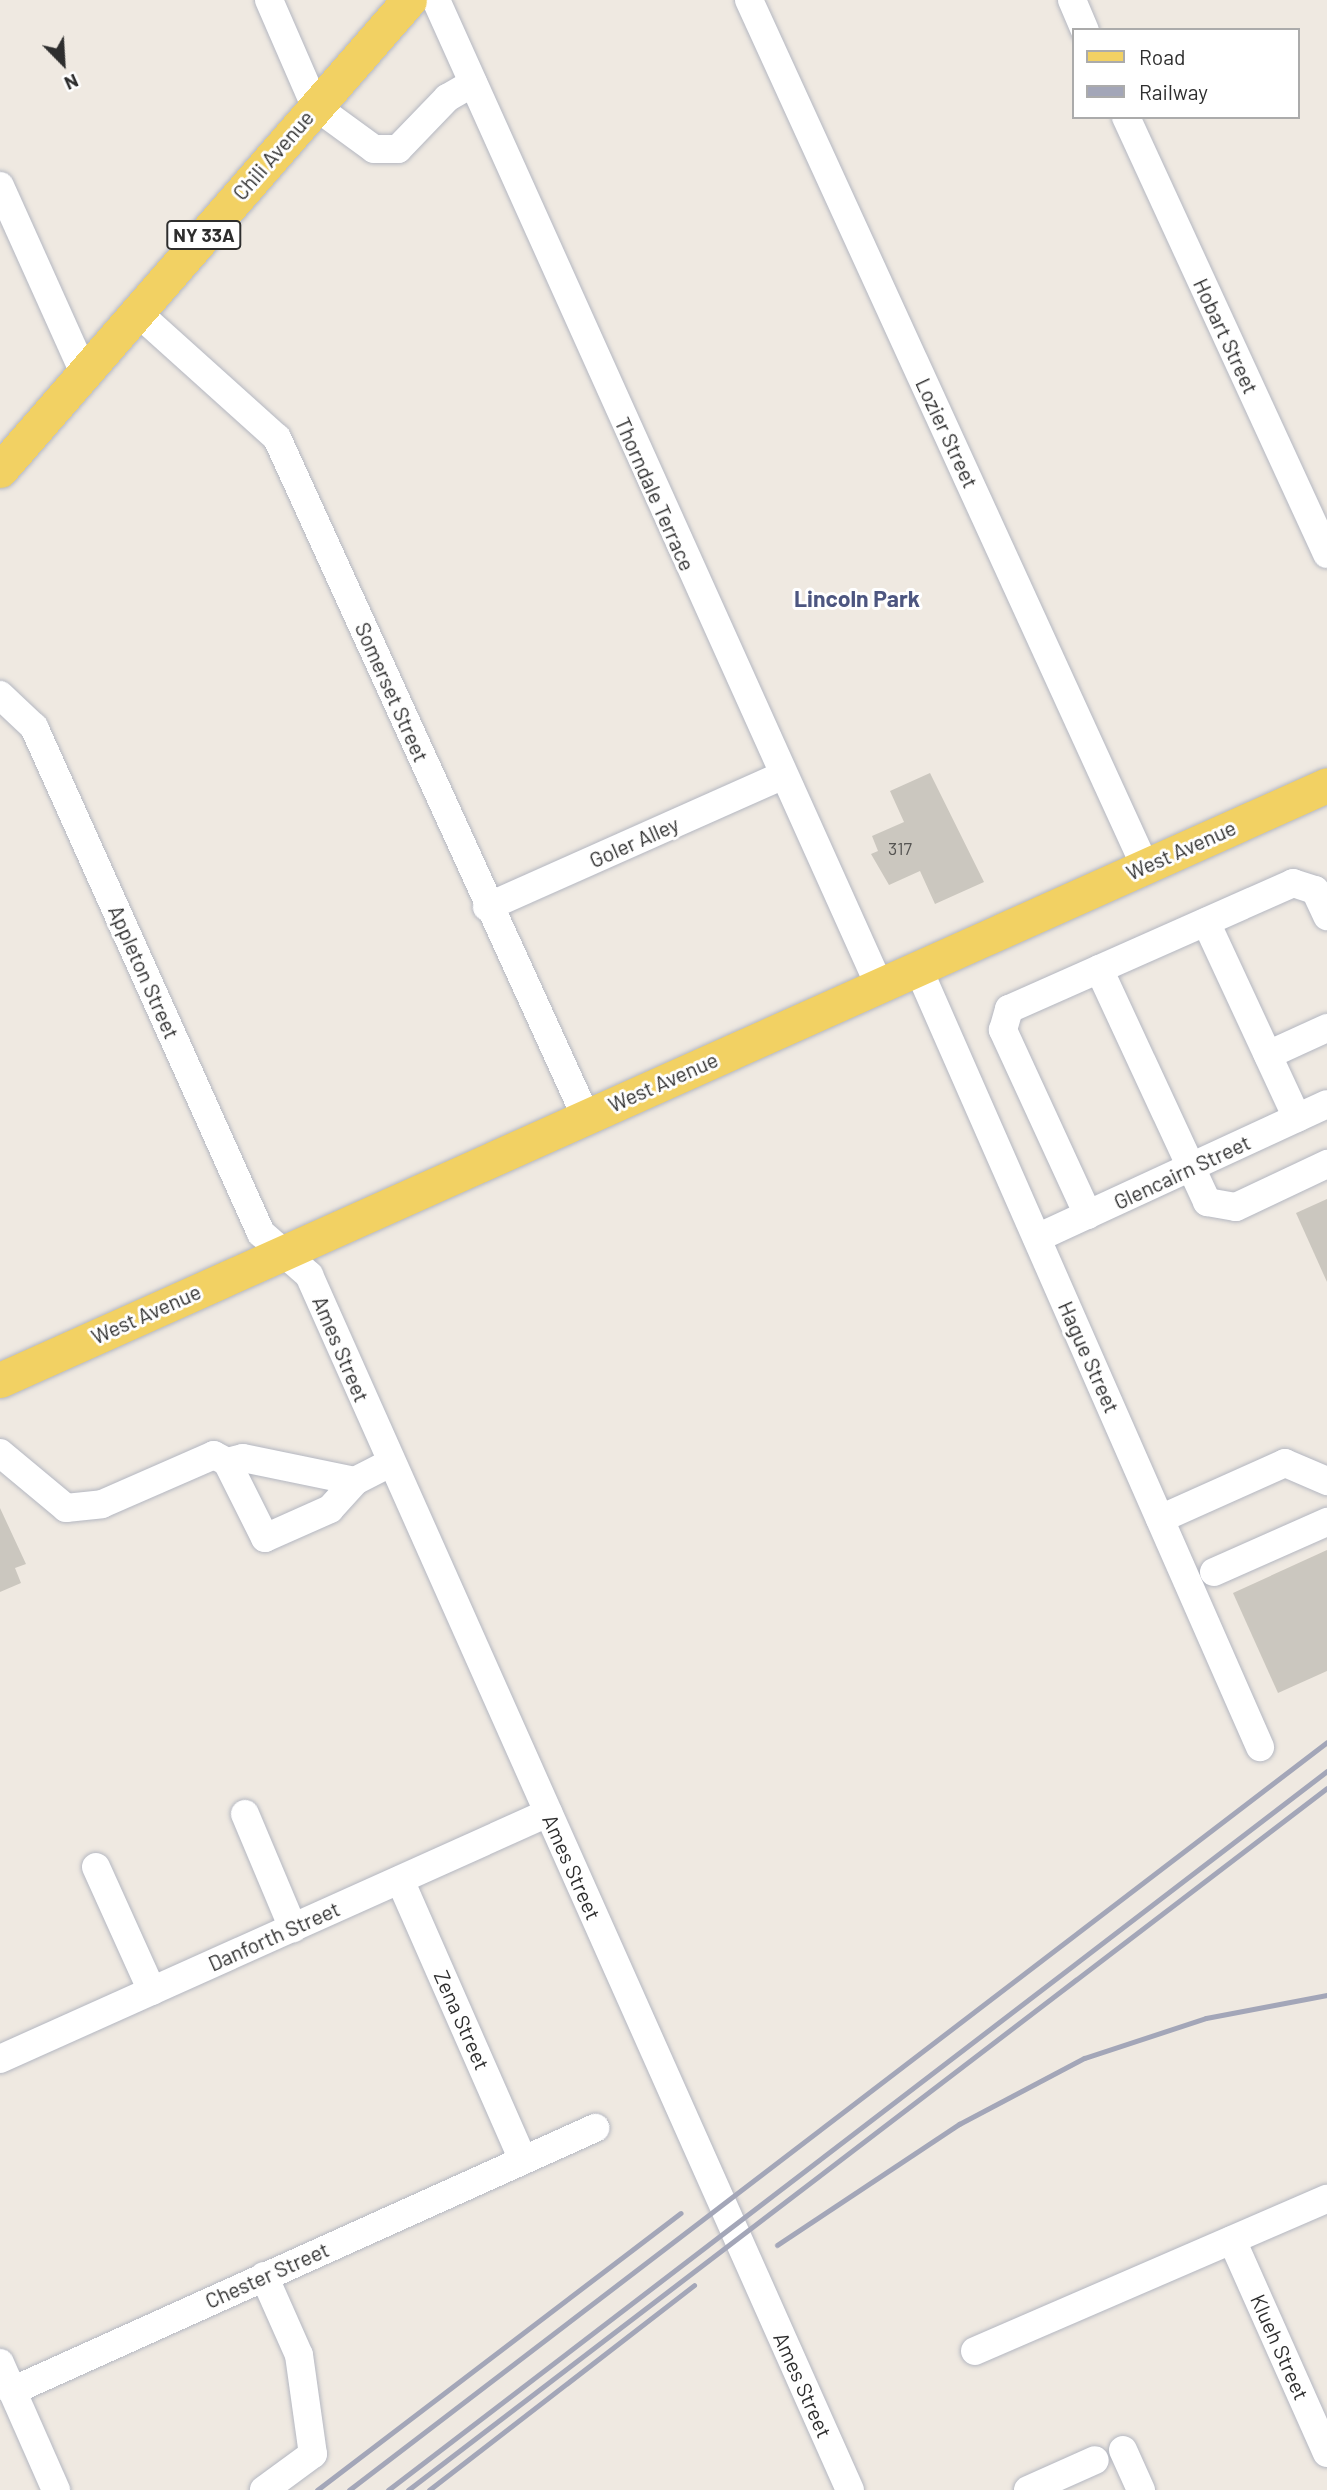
<!DOCTYPE html>
<style>
body{margin:0}
#map{position:relative;width:1327px;height:2490px;overflow:hidden;background:#efe9e1;font-family:Barlow,sans-serif}
div>[style]{position:absolute}
.building>*{inset:0;background:#cbc7bf}
.roads{filter:drop-shadow(0 0 2px #b4b7c1) drop-shadow(0 0 2px #b4b7c1)}
.minor>*{height:28px;margin:-14px;padding:0 14px;transform-origin:14px;border-radius:14px;background:#fff}
.major>*{height:35px;margin:-17.5px;padding:0 17.5px;transform-origin:17.5px;border-radius:17.5px;background:#f2d163}
.rail>*{height:5px;margin:-2.5px;padding:0 2.5px;transform-origin:2.5px;border-radius:2.5px;background:#a3a6b8}
span{translate:-50% -50%;white-space:nowrap;text-align:center;line-height:1.15;-webkit-text-stroke:6px #fff;paint-order:stroke}
.number-label{font-size:18px;color:#555452}
.number-label span{-webkit-text-stroke-width:0}
.shield-label span{padding:2px 5px;background:#fff;border:2px solid;border-radius:5px;-webkit-text-stroke-width:0}
.shield-label{font-size:19px;color:#2e2e2e;font-weight:700}
.street-label{font-size:21px;color:#2e2e2e}
.neighbourhood-label{font-size:23px;color:#4d5680;font-weight:700}
.legend{position:absolute;left:1072px;top:28px;width:228px;height:91px;box-sizing:border-box;background:#fff;border:2px solid #ababab;margin:0;padding:9px 12px;list-style:none;font-size:21px;color:#2e2e2e}
.legend li{display:flex;align-items:center;gap:14px;height:35px}
.legend b{width:35px;border:2px solid #ababab}
.north{position:absolute;left:28px;top:28px;width:70px;height:70px;-webkit-text-stroke:5px #fff;paint-order:stroke;rotate:156deg;font-size:19px;font-weight:700;line-height:28px;text-align:center;color:#2e2e2e}
.north::after{content:'';display:block;margin:auto;width:24px;height:32px;background:#2e2e2e;clip-path:polygon(50% 0,100% 100%,50% 72%,0 100%)}
</style>
<div id="map">
<div class="building">
<div style="clip-path:polygon(930px 773px,984px 882px,935px 904px,920px 871px,889px 885px,871px 854px,878px 851px,872px 836px,904px 822px,890px 791px)"></div>
<div style="clip-path:polygon(1327px 1199px,1327px 1282px,1296px 1213px)"></div>
<div style="clip-path:polygon(0 1508px,26px 1564px,15px 1568px,21px 1583px,0 1592px)"></div>
<div style="clip-path:polygon(1327px 1550px,1327px 1671px,1278px 1693px,1233px 1593px)"></div>
</div>
<div class="roads">
<div class="minor">
<div style="left:269px;top:0;width:116px;rotate:66.5deg"></div>
<div style="left:315px;top:106px;width:73px;rotate:36.1deg"></div>
<div style="left:374px;top:149px;width:24px"></div>
<div style="left:398px;top:149px;width:71px;rotate:-46.1deg"></div>
<div style="left:447px;top:98px;width:30px;rotate:-30deg"></div>
<div style="left:436px;top:0;width:1080px;rotate:65.78deg"></div>
<div style="left:749px;top:0;width:952px;rotate:65.43deg"></div>
<div style="left:1072px;top:0;width:33px;rotate:67deg"></div>
<div style="left:1126px;top:117px;width:481px;rotate:65.3deg"></div>
<div style="left:0;top:186px;width:205px;rotate:65.8deg"></div>
<div style="left:137px;top:312px;width:188px;rotate:42deg"></div>
<div style="left:277px;top:438px;width:746px;rotate:65.53deg"></div>
<div style="left:0;top:695px;width:47px;rotate:43.3deg"></div>
<div style="left:34px;top:727px;width:555px;rotate:65.84deg"></div>
<div style="left:261px;top:1233px;width:64px;rotate:41.2deg"></div>
<div style="left:309px;top:1275px;width:1330px;rotate:66deg"></div>
<div style="left:487px;top:907px;width:322px;rotate:-24deg"></div>
<div style="left:1206px;top:922px;width:216px;rotate:65.1deg"></div>
<div style="left:918px;top:968px;width:851px;rotate:66.3deg"></div>
<div style="left:1099px;top:969px;width:257px;rotate:65.1deg"></div>
<div style="left:1207px;top:1202px;width:29px;rotate:10deg"></div>
<div style="left:1236px;top:1207px;width:101px;rotate:-25.3deg"></div>
<div style="left:1268px;top:1055px;width:65px;rotate:-24.6deg"></div>
<div style="left:1088px;top:1215px;width:204px;rotate:-114.7deg"></div>
<div style="left:1003px;top:1030px;width:22px;rotate:-74deg"></div>
<div style="left:1009px;top:1009px;width:311px;rotate:-23.9deg"></div>
<div style="left:1293px;top:883px;width:23px;rotate:18deg"></div>
<div style="left:1315px;top:890px;width:29px;rotate:65deg"></div>
<div style="left:1037px;top:1238px;width:319px;rotate:-24.8deg"></div>
<div style="left:0;top:1453px;width:86px;rotate:39.8deg"></div>
<div style="left:66px;top:1508px;width:36px;rotate:-6deg"></div>
<div style="left:102px;top:1504px;width:122px;rotate:-23.6deg"></div>
<div style="left:214px;top:1455px;width:15px;rotate:28deg"></div>
<div style="left:227px;top:1462px;width:85px;rotate:63.4deg"></div>
<div style="left:265px;top:1538px;width:71px;rotate:-24deg"></div>
<div style="left:330px;top:1509px;width:38px;rotate:-48deg"></div>
<div style="left:355px;top:1481px;width:39px;rotate:-27deg"></div>
<div style="left:227px;top:1462px;width:16px;rotate:-14deg"></div>
<div style="left:243px;top:1458px;width:114px;rotate:11.6deg"></div>
<div style="left:1160px;top:1519px;width:137px;rotate:-24.1deg"></div>
<div style="left:1285px;top:1463px;width:46px;rotate:23.2deg"></div>
<div style="left:1214px;top:1572px;width:124px;rotate:-23.9deg"></div>
<div style="left:245px;top:1814px;width:124px;rotate:67.2deg"></div>
<div style="left:96px;top:1867px;width:136px;rotate:65.7deg"></div>
<div style="left:400px;top:1880px;width:306px;rotate:66.3deg"></div>
<div style="left:0;top:2059px;width:601px;rotate:-24.18deg"></div>
<div style="left:1232px;top:2240px;width:233px;rotate:66deg"></div>
<div style="left:264px;top:2276px;width:86px;rotate:66.1deg"></div>
<div style="left:299px;top:2355px;width:100px;rotate:82deg"></div>
<div style="left:313px;top:2454px;width:61px;rotate:143.7deg"></div>
<div style="left:975px;top:2351px;width:383px;rotate:-23.4deg"></div>
<div style="left:0;top:2363px;width:139px;rotate:66.2deg"></div>
<div style="left:12px;top:2391px;width:640px;rotate:-24.28deg"></div>
<div style="left:1123px;top:2450px;width:44px;rotate:65.8deg"></div>
<div style="left:1028px;top:2490px;width:73px;rotate:-24.1deg"></div>
</div>
<div class="major">
<div style="left:0;top:470px;width:623px;rotate:-48.97deg"></div>
<div style="left:0;top:1380px;width:1454px;rotate:-24.15deg"></div>
</div>
</div>
<div class="rail">
<div style="left:777px;top:2245px;width:219px;rotate:-33.6deg"></div>
<div style="left:959px;top:2124px;width:141px;rotate:-27.8deg"></div>
<div style="left:1084px;top:2058px;width:128px;rotate:-18.2deg"></div>
<div style="left:1206px;top:2018px;width:123px;rotate:-10.8deg"></div>
<div style="left:317px;top:2490px;width:457px;rotate:-37.3deg"></div>
<div style="left:349px;top:2490px;width:1231px;rotate:-37.41deg"></div>
<div style="left:388px;top:2490px;width:1183px;rotate:-37.44deg"></div>
<div style="left:408px;top:2490px;width:1156px;rotate:-37.38deg"></div>
<div style="left:429px;top:2490px;width:335px;rotate:-37.7deg"></div>
</div>
<div class="number-label">
<span style="left:900px;top:848px">317</span>
</div>
<div class="shield-label">
<span style="left:204px;top:235px">NY 33A</span>
</div>
<div class="street-label">
<span style="left:273px;top:155px;rotate:-49deg">Chili Avenue</span>
<span style="left:1226px;top:336px;rotate:65deg">Hobart Street</span>
<span style="left:947px;top:433px;rotate:65deg">Lozier Street</span>
<span style="left:655px;top:494px;rotate:66deg">Thorndale Terrace</span>
<span style="left:392px;top:692px;rotate:66deg">Somerset Street</span>
<span style="left:634px;top:842px;rotate:-24deg">Goler Alley</span>
<span style="left:1181px;top:850px;rotate:-24deg">West Avenue</span>
<span style="left:144px;top:972px;rotate:66deg">Appleton Street</span>
<span style="left:663px;top:1082px;rotate:-24deg">West Avenue</span>
<span style="left:1182px;top:1172px;rotate:-25deg">Glencairn Street</span>
<span style="left:146px;top:1314px;rotate:-24deg">West Avenue</span>
<span style="left:341px;top:1349px;rotate:67deg">Ames Street</span>
<span style="left:1089px;top:1357px;rotate:66deg">Hague Street</span>
<span style="left:572px;top:1867px;rotate:66deg">Ames Street</span>
<span style="left:274px;top:1936px;rotate:-24deg">Danforth Street</span>
<span style="left:462px;top:2020px;rotate:66deg">Zena Street</span>
<span style="left:267px;top:2275px;rotate:-24deg">Chester Street</span>
<span style="left:1280px;top:2347px;rotate:66deg">Klueh Street</span>
<span style="left:803px;top:2385px;rotate:66deg">Ames Street</span>
</div>
<div class="neighbourhood-label">
<span style="left:857px;top:598px">Lincoln Park</span>
</div>
<ul class="legend">
<li><b style="height:9px;background:#f2d163"></b>Road</li>
<li><b style="height:9px;background:#a3a6b8"></b>Railway</li>
</ul>
<div class="north">N</div>
</div>
